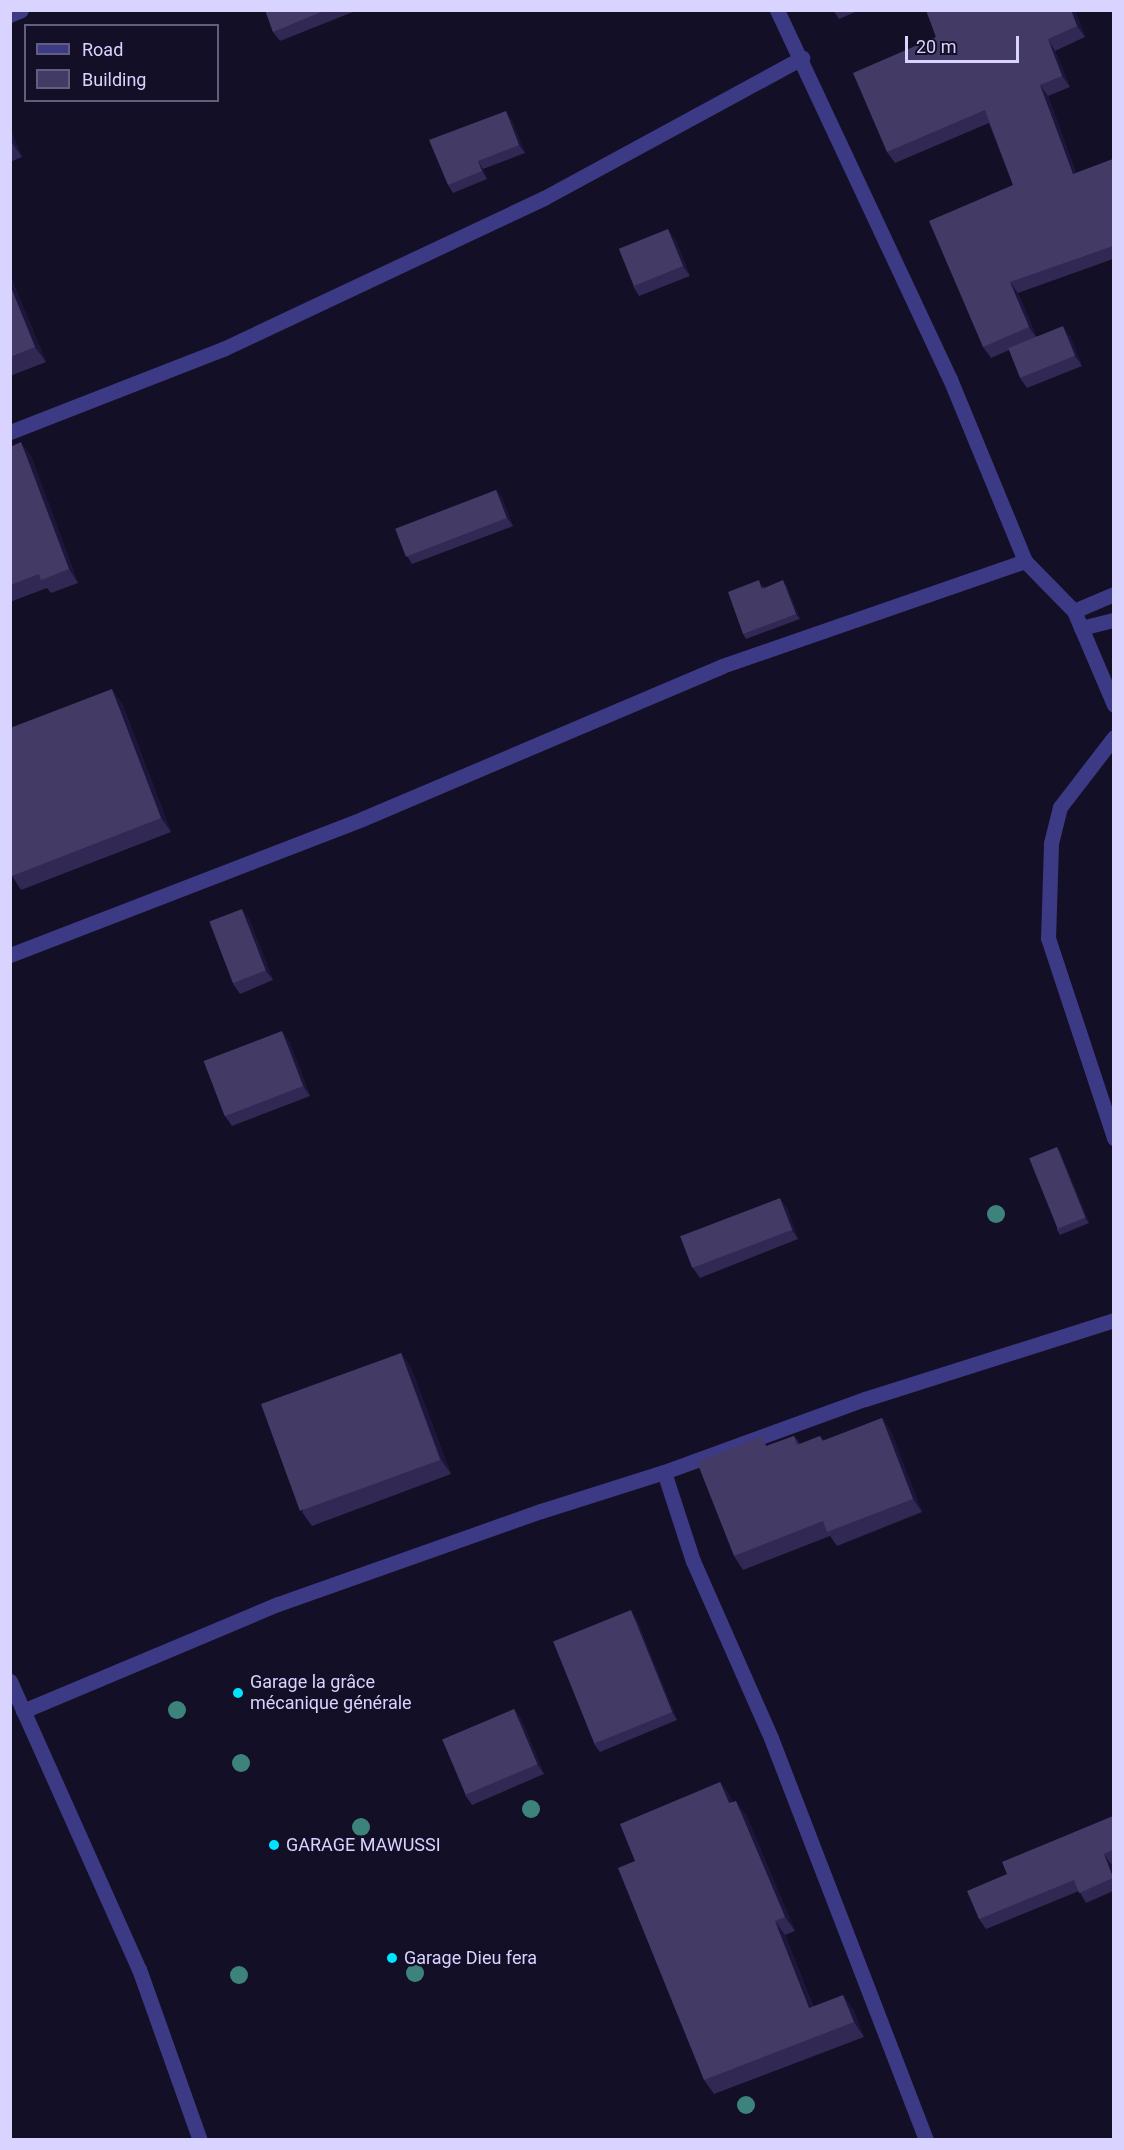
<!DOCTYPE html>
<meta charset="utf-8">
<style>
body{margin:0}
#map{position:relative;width:1124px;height:2150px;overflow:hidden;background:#130f26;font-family:Roboto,sans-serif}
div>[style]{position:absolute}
.minor>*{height:15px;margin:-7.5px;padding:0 7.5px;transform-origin:7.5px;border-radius:7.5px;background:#3d3a85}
.trees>*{width:18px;height:18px;margin:-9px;border-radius:50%;background:#3d827b}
.wall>*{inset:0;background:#312854}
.shaded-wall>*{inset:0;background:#1d163a}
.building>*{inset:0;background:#433a66;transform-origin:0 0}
.dots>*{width:16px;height:16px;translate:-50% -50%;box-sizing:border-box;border:3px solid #130f26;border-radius:50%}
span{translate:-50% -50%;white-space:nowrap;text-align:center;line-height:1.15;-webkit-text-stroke:5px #130f26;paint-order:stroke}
.poi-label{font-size:18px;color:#d9d4ff}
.left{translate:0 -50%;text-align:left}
.frame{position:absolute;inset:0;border:12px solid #d9d4ff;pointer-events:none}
.legend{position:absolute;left:24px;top:24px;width:195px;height:78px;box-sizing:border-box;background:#130f26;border:2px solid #625e7d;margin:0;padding:8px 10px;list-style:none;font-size:18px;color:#d9d4ff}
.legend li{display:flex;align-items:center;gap:12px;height:30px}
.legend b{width:30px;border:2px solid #625e7d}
.scale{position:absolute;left:905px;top:36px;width:114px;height:27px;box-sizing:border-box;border:3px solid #d9d4ff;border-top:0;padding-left:8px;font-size:18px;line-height:21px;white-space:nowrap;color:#d9d4ff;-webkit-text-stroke:4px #130f26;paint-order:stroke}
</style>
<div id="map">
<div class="minor">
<div style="left:777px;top:10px;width:408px;rotate:64.9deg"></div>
<div style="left:950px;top:379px;width:197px;rotate:67.6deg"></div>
<div style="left:1025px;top:561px;width:70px;rotate:45.6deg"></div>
<div style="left:1074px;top:611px;width:102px;rotate:66.9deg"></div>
<div style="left:10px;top:15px;width:12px;rotate:-24deg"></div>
<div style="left:10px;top:432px;width:229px;rotate:-21.3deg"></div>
<div style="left:223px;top:349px;width:355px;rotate:-25.2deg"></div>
<div style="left:544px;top:198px;width:294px;rotate:-28.5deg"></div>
<div style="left:1074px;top:611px;width:43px;rotate:-23deg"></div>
<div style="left:1081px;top:628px;width:34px;rotate:-14deg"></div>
<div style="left:1114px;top:737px;width:88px;rotate:127.6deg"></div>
<div style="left:1060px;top:807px;width:38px;rotate:104deg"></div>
<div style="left:1051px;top:844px;width:94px;rotate:91.8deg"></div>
<div style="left:1048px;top:938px;width:211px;rotate:71.7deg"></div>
<div style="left:10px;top:955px;width:377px;rotate:-21.1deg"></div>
<div style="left:362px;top:819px;width:391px;rotate:-23deg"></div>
<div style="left:722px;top:666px;width:321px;rotate:-19.1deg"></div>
<div style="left:664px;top:1472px;width:94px;rotate:72deg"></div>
<div style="left:693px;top:1561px;width:193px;rotate:66.2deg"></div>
<div style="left:771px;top:1738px;width:431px;rotate:68.9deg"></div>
<div style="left:10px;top:1681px;width:316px;rotate:65.9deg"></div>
<div style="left:139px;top:1969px;width:182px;rotate:70.4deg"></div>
<div style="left:23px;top:1711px;width:277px;rotate:-22.8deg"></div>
<div style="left:278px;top:1604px;width:279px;rotate:-19.5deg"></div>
<div style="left:541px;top:1511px;width:129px;rotate:-17.6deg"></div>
<div style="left:664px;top:1472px;width:214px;rotate:-20deg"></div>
<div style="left:865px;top:1399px;width:261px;rotate:-17.6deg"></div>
</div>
<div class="trees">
<div style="left:996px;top:1214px"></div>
<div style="left:177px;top:1710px"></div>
<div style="left:241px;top:1763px"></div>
<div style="left:531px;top:1809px"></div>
<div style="left:361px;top:1827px"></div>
<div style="left:415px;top:1973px"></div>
<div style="left:239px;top:1975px"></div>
<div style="left:746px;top:2105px"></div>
</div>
<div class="wall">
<div style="clip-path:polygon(265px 10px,358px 10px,280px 41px,273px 32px)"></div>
<div style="clip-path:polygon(833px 10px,860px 10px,839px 19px)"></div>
<div style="clip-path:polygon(926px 10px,1075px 10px,1085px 37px,1055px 51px,1070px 87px,1048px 96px,1076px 173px,1113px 159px,1113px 259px,1018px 293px,1036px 336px,1070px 336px,1082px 366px,1027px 388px,1020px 378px,1009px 350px,991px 358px,983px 347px,1013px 185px,989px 123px,895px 163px,887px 152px,936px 37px)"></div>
<div style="clip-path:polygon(511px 119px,525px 153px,483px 169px,487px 179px,453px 193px,448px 185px)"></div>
<div style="clip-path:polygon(10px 128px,22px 157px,10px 162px)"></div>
<div style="clip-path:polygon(675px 239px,690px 276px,639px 296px,633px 286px)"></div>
<div style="clip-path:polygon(10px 275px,46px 362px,10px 376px)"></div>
<div style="clip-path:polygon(10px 447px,31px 456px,78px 583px,51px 593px,47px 588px,10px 602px)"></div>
<div style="clip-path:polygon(496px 490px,502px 498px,513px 526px,412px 564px,407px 556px)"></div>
<div style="clip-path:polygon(763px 585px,764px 588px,786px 585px,800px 619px,746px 639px,743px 634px)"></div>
<div style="clip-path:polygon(122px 703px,171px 832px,21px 890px,12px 876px)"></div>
<div style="clip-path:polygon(249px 919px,273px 980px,240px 994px,233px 984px)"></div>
<div style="clip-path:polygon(289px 1041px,310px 1096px,232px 1126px,225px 1116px)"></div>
<div style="clip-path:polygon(1057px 1147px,1060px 1152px,1089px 1223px,1060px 1235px,1057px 1230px)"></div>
<div style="clip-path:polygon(787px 1208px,798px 1239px,700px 1278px,693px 1268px)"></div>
<div style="clip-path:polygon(401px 1353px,411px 1368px,451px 1474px,312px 1526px,302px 1512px)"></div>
<div style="clip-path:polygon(882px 1418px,891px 1432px,922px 1512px,837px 1546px,830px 1536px,743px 1570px,734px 1556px,769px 1445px,794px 1436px,800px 1444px,820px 1436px,824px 1441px)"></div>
<div style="clip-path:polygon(636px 1618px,677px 1720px,600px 1752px,594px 1744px)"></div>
<div style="clip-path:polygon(514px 1709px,521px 1719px,544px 1774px,472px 1805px,465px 1795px)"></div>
<div style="clip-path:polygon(720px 1782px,730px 1796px,732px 1802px,746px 1815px,795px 1931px,785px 1935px,813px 2006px,853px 2009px,864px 2037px,714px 2094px,704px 2080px,635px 1861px)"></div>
<div style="clip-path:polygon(1113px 1816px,1113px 1863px,1111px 1864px,1113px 1870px,1113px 1891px,1086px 1903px,1079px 1891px,986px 1929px,979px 1919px,1007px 1874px)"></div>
</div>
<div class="shaded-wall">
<div style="clip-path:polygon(1071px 10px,1075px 10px,1085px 37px,1077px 26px)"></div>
<div style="clip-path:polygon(1048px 39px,1055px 51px,1070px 87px,1062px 76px)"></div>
<div style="clip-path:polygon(1040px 85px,1048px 96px,1081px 185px,1073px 174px)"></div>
<div style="clip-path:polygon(506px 111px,511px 119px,525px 153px,519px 145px)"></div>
<div style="clip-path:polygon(10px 128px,22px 157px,12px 143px,10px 139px)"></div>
<div style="clip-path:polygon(478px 161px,483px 169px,487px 179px,482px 171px)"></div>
<div style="clip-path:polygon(668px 229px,675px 239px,690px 276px,683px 266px)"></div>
<div style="clip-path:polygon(10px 275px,46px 362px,35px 347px,10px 285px)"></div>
<div style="clip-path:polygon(1010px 282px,1018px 293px,1037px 339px,1029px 327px)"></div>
<div style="clip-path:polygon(1063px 326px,1070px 336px,1082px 366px,1075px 356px)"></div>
<div style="clip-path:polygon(21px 442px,31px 456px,78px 583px,69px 569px)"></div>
<div style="clip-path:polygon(496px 490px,502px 498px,513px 526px,507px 518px)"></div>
<div style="clip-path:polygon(783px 580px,786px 585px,800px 619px,796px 614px)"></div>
<div style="clip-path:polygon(112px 689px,122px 703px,171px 832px,161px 818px)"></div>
<div style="clip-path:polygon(242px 909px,249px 919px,273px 980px,266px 971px)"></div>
<div style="clip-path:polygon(282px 1031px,289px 1041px,310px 1096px,303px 1086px)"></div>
<div style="clip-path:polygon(1057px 1147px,1060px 1152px,1089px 1223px,1085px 1218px)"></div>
<div style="clip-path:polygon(780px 1198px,787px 1208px,798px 1239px,792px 1230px)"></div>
<div style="clip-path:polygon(401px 1353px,411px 1368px,451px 1474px,441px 1460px)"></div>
<div style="clip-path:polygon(882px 1418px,891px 1432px,922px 1512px,913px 1499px)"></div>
<div style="clip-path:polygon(631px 1610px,636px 1618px,677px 1720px,672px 1712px)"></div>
<div style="clip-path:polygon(514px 1709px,521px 1719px,544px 1774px,537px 1764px)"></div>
<div style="clip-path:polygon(720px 1782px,730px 1796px,739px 1818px,729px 1803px)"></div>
<div style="clip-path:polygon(736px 1801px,746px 1815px,795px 1931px,785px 1917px)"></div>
<div style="clip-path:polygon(1104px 1854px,1111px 1864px,1113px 1870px,1113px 1877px)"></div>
<div style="clip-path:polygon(775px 1921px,785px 1935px,819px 2022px,809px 2008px)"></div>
<div style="clip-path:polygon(843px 1995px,853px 2009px,864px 2037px,854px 2022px)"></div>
</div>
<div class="building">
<div style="clip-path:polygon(265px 10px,326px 10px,273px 32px)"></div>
<div style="clip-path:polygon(926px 10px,1071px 10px,1077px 26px,1048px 39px,1062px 76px,1040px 85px,1073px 174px,1113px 159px,1113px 246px,1010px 282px,1029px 327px,983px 347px,929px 221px,1013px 185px,985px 110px,887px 152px,853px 73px,936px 37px)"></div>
<div style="clip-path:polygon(506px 111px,519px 145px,478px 161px,482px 171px,448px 185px,429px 140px)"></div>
<div style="left:668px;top:229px;width:40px;height:53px;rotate:68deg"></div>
<div style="clip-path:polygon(10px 285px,35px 347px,10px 357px)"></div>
<div style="left:1063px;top:326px;width:32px;height:59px;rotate:68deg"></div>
<div style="clip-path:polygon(21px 442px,69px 569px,41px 580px,39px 574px,10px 585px,10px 447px)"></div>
<div style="left:496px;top:490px;width:30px;height:108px;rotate:69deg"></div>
<div style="clip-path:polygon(759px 580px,762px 589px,783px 580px,796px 614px,743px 634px,728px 592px)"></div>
<div style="clip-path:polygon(112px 689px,161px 818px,12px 876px,10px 873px,10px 728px)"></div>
<div style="left:242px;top:909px;width:66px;height:35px;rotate:69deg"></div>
<div style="left:282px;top:1031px;width:59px;height:84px;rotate:69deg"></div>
<div style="left:1057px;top:1147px;width:76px;height:30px;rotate:68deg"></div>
<div style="left:780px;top:1198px;width:34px;height:107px;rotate:69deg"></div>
<div style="left:401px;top:1353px;width:114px;height:149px;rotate:70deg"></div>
<div style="clip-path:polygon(882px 1418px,913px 1499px,827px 1532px,823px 1521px,734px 1556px,697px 1462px,763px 1436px,766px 1446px,794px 1436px,797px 1445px,820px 1436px,822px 1441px)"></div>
<div style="left:631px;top:1610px;width:110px;height:84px;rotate:68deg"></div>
<div style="left:514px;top:1709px;width:60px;height:78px;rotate:67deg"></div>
<div style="clip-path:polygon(720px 1782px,729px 1803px,736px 1801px,785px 1917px,775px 1921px,809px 2008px,843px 1995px,854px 2022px,704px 2080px,618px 1868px,635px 1861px,620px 1824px)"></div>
<div style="clip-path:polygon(1113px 1816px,1113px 1850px,1104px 1854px,1113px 1878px,1079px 1893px,1074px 1880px,979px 1919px,967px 1891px,1007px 1874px,1002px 1862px)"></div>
</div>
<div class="dots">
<div style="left:238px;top:1693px;background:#00e5ff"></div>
<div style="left:274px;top:1845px;background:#00e5ff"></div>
<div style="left:392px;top:1958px;background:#00e5ff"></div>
</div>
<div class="poi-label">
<span class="left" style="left:250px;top:1693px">Garage la grâce<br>mécanique générale</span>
<span class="left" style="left:286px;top:1845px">GARAGE MAWUSSI</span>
<span class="left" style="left:404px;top:1958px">Garage Dieu fera</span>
</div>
<div class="frame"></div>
<ul class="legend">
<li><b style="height:8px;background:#3d3a85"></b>Road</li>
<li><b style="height:16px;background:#433a66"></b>Building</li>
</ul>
<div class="scale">20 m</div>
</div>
